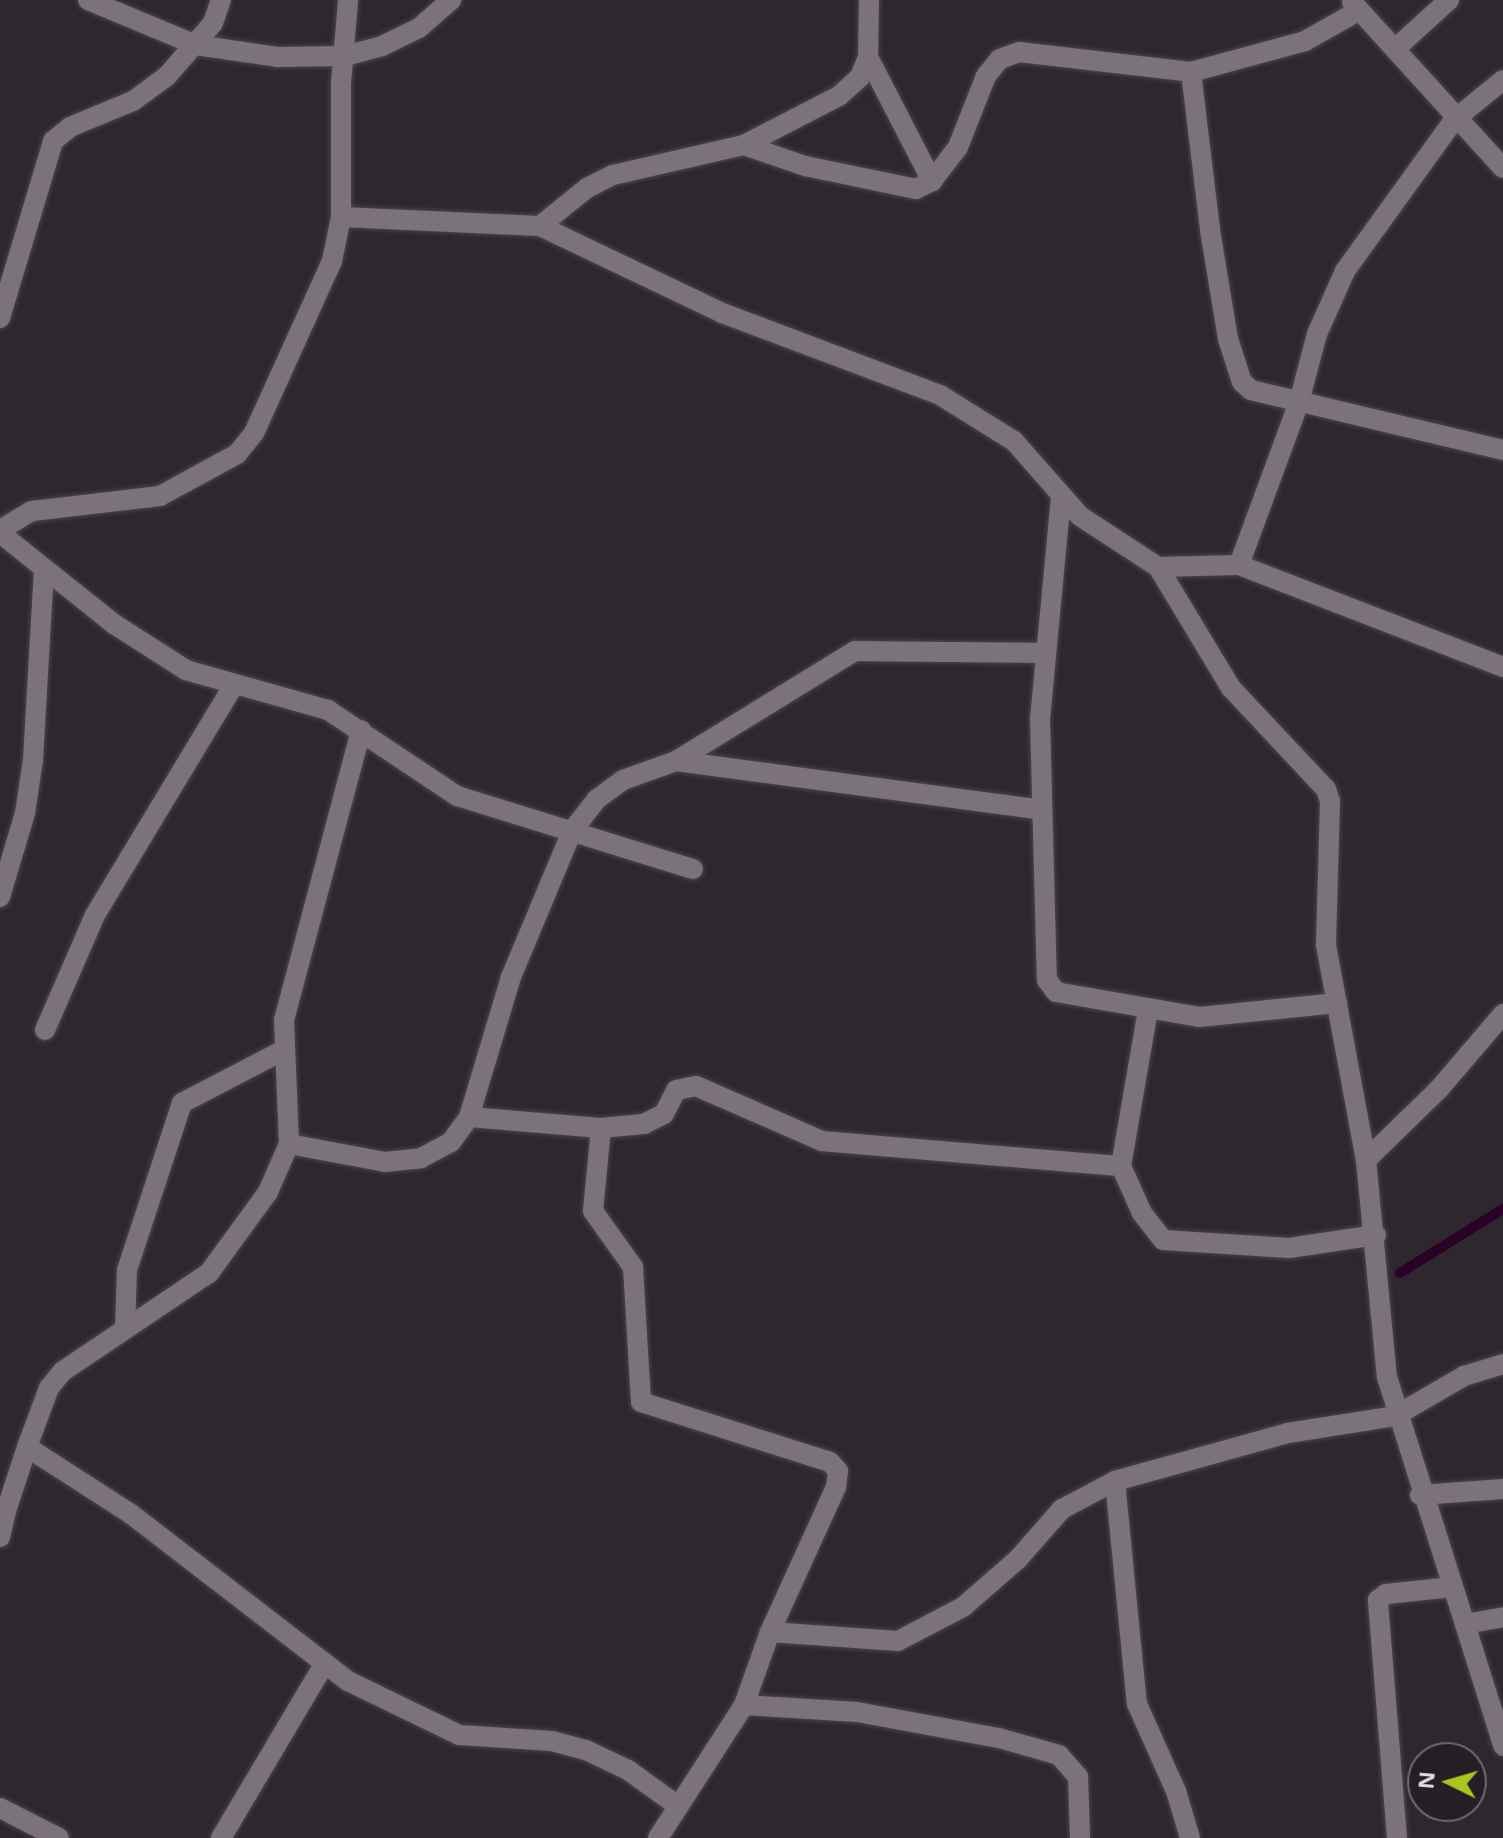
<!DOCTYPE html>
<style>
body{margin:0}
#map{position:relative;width:1503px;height:1838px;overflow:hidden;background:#2e272e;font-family:"Noto Sans",sans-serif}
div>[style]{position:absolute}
.stream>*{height:10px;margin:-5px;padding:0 5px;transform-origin:5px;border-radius:5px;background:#290227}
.roads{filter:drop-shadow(0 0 2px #4c454b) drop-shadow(0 0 2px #4c454b)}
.minor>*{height:20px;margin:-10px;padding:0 10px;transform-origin:10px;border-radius:10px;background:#7b727a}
span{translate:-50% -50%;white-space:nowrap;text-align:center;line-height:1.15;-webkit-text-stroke:8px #251e24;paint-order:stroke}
.north{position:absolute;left:1407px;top:1742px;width:80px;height:80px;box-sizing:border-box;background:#251e24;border:2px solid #706a6f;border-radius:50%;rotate:275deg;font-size:22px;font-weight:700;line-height:32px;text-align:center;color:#e1dce0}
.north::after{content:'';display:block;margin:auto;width:28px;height:36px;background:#a8c71c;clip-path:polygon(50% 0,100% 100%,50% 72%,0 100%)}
</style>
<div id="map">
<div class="stream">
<div style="left:1400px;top:1273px;width:121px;rotate:-31.9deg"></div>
</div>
<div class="roads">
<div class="minor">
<div style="left:88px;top:0;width:117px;rotate:22.6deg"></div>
<div style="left:196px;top:45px;width:82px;rotate:8.4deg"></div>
<div style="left:277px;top:57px;width:68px;rotate:-0.8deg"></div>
<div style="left:345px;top:56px;width:38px;rotate:-15deg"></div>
<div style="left:382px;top:46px;width:41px;rotate:-25.9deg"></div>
<div style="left:419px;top:28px;width:43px;rotate:-41.2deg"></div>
<div style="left:1352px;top:2px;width:224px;rotate:47.7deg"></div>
<div style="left:1395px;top:49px;width:73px;rotate:-42.2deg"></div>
<div style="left:868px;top:57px;width:140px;rotate:62.7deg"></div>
<div style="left:1191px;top:72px;width:159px;rotate:83.1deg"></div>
<div style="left:1210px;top:230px;width:110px;rotate:80.6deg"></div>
<div style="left:1228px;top:339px;width:45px;rotate:72deg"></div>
<div style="left:1242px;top:382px;width:12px;rotate:42deg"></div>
<div style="left:1251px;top:390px;width:259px;rotate:13.4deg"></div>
<div style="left:744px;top:145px;width:65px;rotate:19deg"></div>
<div style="left:805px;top:166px;width:113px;rotate:11.7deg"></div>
<div style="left:916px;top:189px;width:18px;rotate:-27deg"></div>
<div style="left:932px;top:181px;width:43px;rotate:-52.6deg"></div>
<div style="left:958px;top:147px;width:76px;rotate:-68.5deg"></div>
<div style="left:986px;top:76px;width:22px;rotate:-51deg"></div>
<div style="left:1000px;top:59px;width:20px;rotate:-20deg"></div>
<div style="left:1019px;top:52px;width:173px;rotate:6.6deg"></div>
<div style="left:1191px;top:72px;width:118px;rotate:-15.2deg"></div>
<div style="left:1305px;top:41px;width:61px;rotate:-29.5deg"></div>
<div style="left:341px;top:217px;width:199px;rotate:2.6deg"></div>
<div style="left:540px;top:226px;width:202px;rotate:25.5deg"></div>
<div style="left:722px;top:313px;width:233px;rotate:20.6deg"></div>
<div style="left:940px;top:395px;width:87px;rotate:31.9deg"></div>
<div style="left:1014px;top:441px;width:100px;rotate:48.7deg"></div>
<div style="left:1080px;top:516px;width:93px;rotate:33.2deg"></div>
<div style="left:1158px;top:567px;width:141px;rotate:58.9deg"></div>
<div style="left:1231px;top:688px;width:139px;rotate:46.8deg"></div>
<div style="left:1326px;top:789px;width:13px;rotate:72deg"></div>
<div style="left:1330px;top:801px;width:144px;rotate:91.6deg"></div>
<div style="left:1326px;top:945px;width:219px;rotate:79.5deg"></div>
<div style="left:1366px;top:1160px;width:218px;rotate:84.5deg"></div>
<div style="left:1387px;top:1377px;width:387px;rotate:72.5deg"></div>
<div style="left:540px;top:226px;width:60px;rotate:-39deg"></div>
<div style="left:587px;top:188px;width:29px;rotate:-27deg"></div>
<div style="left:613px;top:175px;width:134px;rotate:-12.9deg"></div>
<div style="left:744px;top:145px;width:107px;rotate:-27.3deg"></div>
<div style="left:839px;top:96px;width:28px;rotate:-42deg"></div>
<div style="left:860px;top:77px;width:22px;rotate:-68deg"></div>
<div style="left:868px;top:57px;width:57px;rotate:-89deg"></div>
<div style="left:0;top:318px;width:185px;rotate:-73.3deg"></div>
<div style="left:53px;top:141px;width:22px;rotate:-39deg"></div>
<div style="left:70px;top:127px;width:68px;rotate:-22.4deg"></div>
<div style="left:133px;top:101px;width:42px;rotate:-36.3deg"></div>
<div style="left:167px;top:76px;width:70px;rotate:-49deg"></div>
<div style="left:213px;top:23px;width:24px;rotate:-71deg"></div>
<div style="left:1061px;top:497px;width:222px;rotate:95.4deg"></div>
<div style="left:1040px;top:718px;width:262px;rotate:88.5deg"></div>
<div style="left:1047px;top:980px;width:15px;rotate:53deg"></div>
<div style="left:1056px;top:992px;width:145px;rotate:9.9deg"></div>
<div style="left:1199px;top:1017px;width:139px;rotate:-5.8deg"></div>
<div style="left:0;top:530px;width:37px;rotate:-31deg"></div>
<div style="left:32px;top:511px;width:129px;rotate:-6.7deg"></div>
<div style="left:160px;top:496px;width:88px;rotate:-28.6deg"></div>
<div style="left:237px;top:454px;width:27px;rotate:-51deg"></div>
<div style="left:254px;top:433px;width:189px;rotate:-65.6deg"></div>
<div style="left:332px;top:261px;width:45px;rotate:-78.4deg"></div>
<div style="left:341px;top:217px;width:133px;rotate:-90deg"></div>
<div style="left:341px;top:84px;width:84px;rotate:-85.2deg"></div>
<div style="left:0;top:533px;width:146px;rotate:38.6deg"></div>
<div style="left:114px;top:624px;width:85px;rotate:32.6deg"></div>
<div style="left:186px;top:670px;width:148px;rotate:15.7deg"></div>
<div style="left:328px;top:710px;width:155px;rotate:33.7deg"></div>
<div style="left:457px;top:796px;width:247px;rotate:17.2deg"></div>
<div style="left:1239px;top:565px;width:174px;rotate:-69.8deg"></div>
<div style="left:1299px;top:402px;width:70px;rotate:-75.2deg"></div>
<div style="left:1317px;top:334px;width:69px;rotate:-66deg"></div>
<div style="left:1345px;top:271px;width:186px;rotate:-54.2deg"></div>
<div style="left:1454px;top:120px;width:63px;rotate:-39.2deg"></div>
<div style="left:1158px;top:567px;width:81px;rotate:-1.4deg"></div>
<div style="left:1239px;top:565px;width:283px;rotate:21.1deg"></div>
<div style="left:676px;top:761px;width:210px;rotate:-31.6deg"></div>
<div style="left:855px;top:651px;width:190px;rotate:0.6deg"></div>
<div style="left:0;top:897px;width:88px;rotate:-73.4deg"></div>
<div style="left:25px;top:813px;width:54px;rotate:-81.4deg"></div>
<div style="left:33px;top:760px;width:188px;rotate:-86.7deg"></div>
<div style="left:45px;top:1030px;width:125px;rotate:-66.5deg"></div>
<div style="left:95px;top:915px;width:267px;rotate:-58.9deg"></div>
<div style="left:469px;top:1117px;width:132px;rotate:4.8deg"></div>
<div style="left:601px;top:1128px;width:43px;rotate:-5.3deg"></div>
<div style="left:644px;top:1124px;width:22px;rotate:-27deg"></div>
<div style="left:664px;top:1114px;width:27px;rotate:-63deg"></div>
<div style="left:676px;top:1090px;width:20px;rotate:-11deg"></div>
<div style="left:696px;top:1086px;width:137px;rotate:23.6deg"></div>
<div style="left:822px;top:1141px;width:300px;rotate:4.8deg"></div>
<div style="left:1121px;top:1166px;width:158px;rotate:-80.2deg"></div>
<div style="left:601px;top:1128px;width:83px;rotate:95.5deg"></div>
<div style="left:593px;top:1211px;width:69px;rotate:54.5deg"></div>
<div style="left:633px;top:1267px;width:135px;rotate:86.6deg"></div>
<div style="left:641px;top:1402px;width:198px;rotate:17.6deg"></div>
<div style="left:830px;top:1462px;width:12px;rotate:48deg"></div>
<div style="left:838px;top:1471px;width:16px;rotate:97deg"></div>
<div style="left:836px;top:1487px;width:159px;rotate:114.5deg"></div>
<div style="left:289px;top:1144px;width:124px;rotate:-92.3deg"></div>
<div style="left:284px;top:1020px;width:300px;rotate:-75.1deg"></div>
<div style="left:1366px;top:1160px;width:102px;rotate:-44.2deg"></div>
<div style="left:1439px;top:1089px;width:99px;rotate:-49.5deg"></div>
<div style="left:1121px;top:1166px;width:51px;rotate:65.9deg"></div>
<div style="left:1142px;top:1213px;width:34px;rotate:52deg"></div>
<div style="left:1163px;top:1240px;width:126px;rotate:3.6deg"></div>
<div style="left:1289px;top:1248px;width:88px;rotate:-8.5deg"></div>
<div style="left:125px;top:1329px;width:59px;rotate:-88.1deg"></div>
<div style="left:127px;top:1270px;width:176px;rotate:-71.8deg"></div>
<div style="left:182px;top:1103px;width:113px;rotate:-27.5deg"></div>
<div style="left:27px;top:1447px;width:63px;rotate:-69.6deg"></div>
<div style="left:49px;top:1388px;width:22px;rotate:-51deg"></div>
<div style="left:63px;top:1371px;width:176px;rotate:-33.9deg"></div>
<div style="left:209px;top:1273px;width:100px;rotate:-53.9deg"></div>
<div style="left:268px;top:1192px;width:52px;rotate:-66.4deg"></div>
<div style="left:289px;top:1144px;width:98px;rotate:10.6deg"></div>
<div style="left:385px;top:1162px;width:36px;rotate:-6deg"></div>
<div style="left:421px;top:1158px;width:34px;rotate:-28deg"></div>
<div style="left:451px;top:1142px;width:31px;rotate:-54deg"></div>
<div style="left:469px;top:1117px;width:146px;rotate:-73.3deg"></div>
<div style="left:511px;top:977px;width:158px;rotate:-67.3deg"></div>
<div style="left:572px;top:831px;width:41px;rotate:-52deg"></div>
<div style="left:597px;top:799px;width:32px;rotate:-36deg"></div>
<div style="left:623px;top:780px;width:56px;rotate:-19.7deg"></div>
<div style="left:676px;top:761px;width:368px;rotate:7.6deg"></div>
<div style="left:1115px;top:1481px;width:224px;rotate:84.4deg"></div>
<div style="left:1137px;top:1704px;width:95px;rotate:65.9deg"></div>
<div style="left:1176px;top:1791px;width:49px;rotate:73.4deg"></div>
<div style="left:1420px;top:1495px;width:83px;rotate:-4.1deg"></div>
<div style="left:0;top:1510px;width:6px;rotate:9deg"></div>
<div style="left:6px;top:1511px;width:67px;rotate:-71.8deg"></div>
<div style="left:27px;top:1447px;width:124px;rotate:32.8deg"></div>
<div style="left:131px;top:1514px;width:274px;rotate:37.6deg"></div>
<div style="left:348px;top:1681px;width:123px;rotate:25.9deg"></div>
<div style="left:459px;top:1735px;width:93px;rotate:3.7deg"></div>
<div style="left:552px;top:1741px;width:35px;rotate:15deg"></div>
<div style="left:586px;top:1750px;width:47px;rotate:25.5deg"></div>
<div style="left:628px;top:1770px;width:62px;rotate:35.8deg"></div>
<div style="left:0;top:1537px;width:27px;rotate:-77deg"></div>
<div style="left:1465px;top:1624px;width:39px;rotate:-10deg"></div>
<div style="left:744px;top:1705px;width:113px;rotate:3.5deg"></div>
<div style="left:857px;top:1712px;width:144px;rotate:10.4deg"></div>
<div style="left:999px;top:1738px;width:62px;rotate:15.8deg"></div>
<div style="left:1059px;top:1755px;width:29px;rotate:49deg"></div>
<div style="left:1078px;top:1777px;width:61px;rotate:88.1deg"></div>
<div style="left:0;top:1808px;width:66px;rotate:27deg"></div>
<div style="left:221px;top:1838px;width:200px;rotate:-59.3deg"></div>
<div style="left:658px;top:1838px;width:158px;rotate:-57.1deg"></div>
<div style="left:744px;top:1705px;width:77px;rotate:-70.4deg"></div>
<div style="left:770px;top:1632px;width:128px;rotate:4deg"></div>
<div style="left:898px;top:1641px;width:73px;rotate:-27.6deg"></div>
<div style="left:963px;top:1607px;width:73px;rotate:-41.1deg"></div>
<div style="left:1018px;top:1559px;width:67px;rotate:-48.7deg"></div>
<div style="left:1062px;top:1509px;width:60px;rotate:-27.8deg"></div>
<div style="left:1115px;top:1481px;width:180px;rotate:-15.5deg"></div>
<div style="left:1288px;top:1433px;width:108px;rotate:-9deg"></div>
<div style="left:1395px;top:1416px;width:80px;rotate:-30.1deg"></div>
<div style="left:1464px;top:1376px;width:41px;rotate:-17.1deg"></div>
<div style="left:1397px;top:1838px;width:239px;rotate:-94.6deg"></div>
<div style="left:1378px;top:1600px;width:10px;rotate:-37deg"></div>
<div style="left:1386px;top:1594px;width:67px;rotate:-6deg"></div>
</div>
</div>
<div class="north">N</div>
</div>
